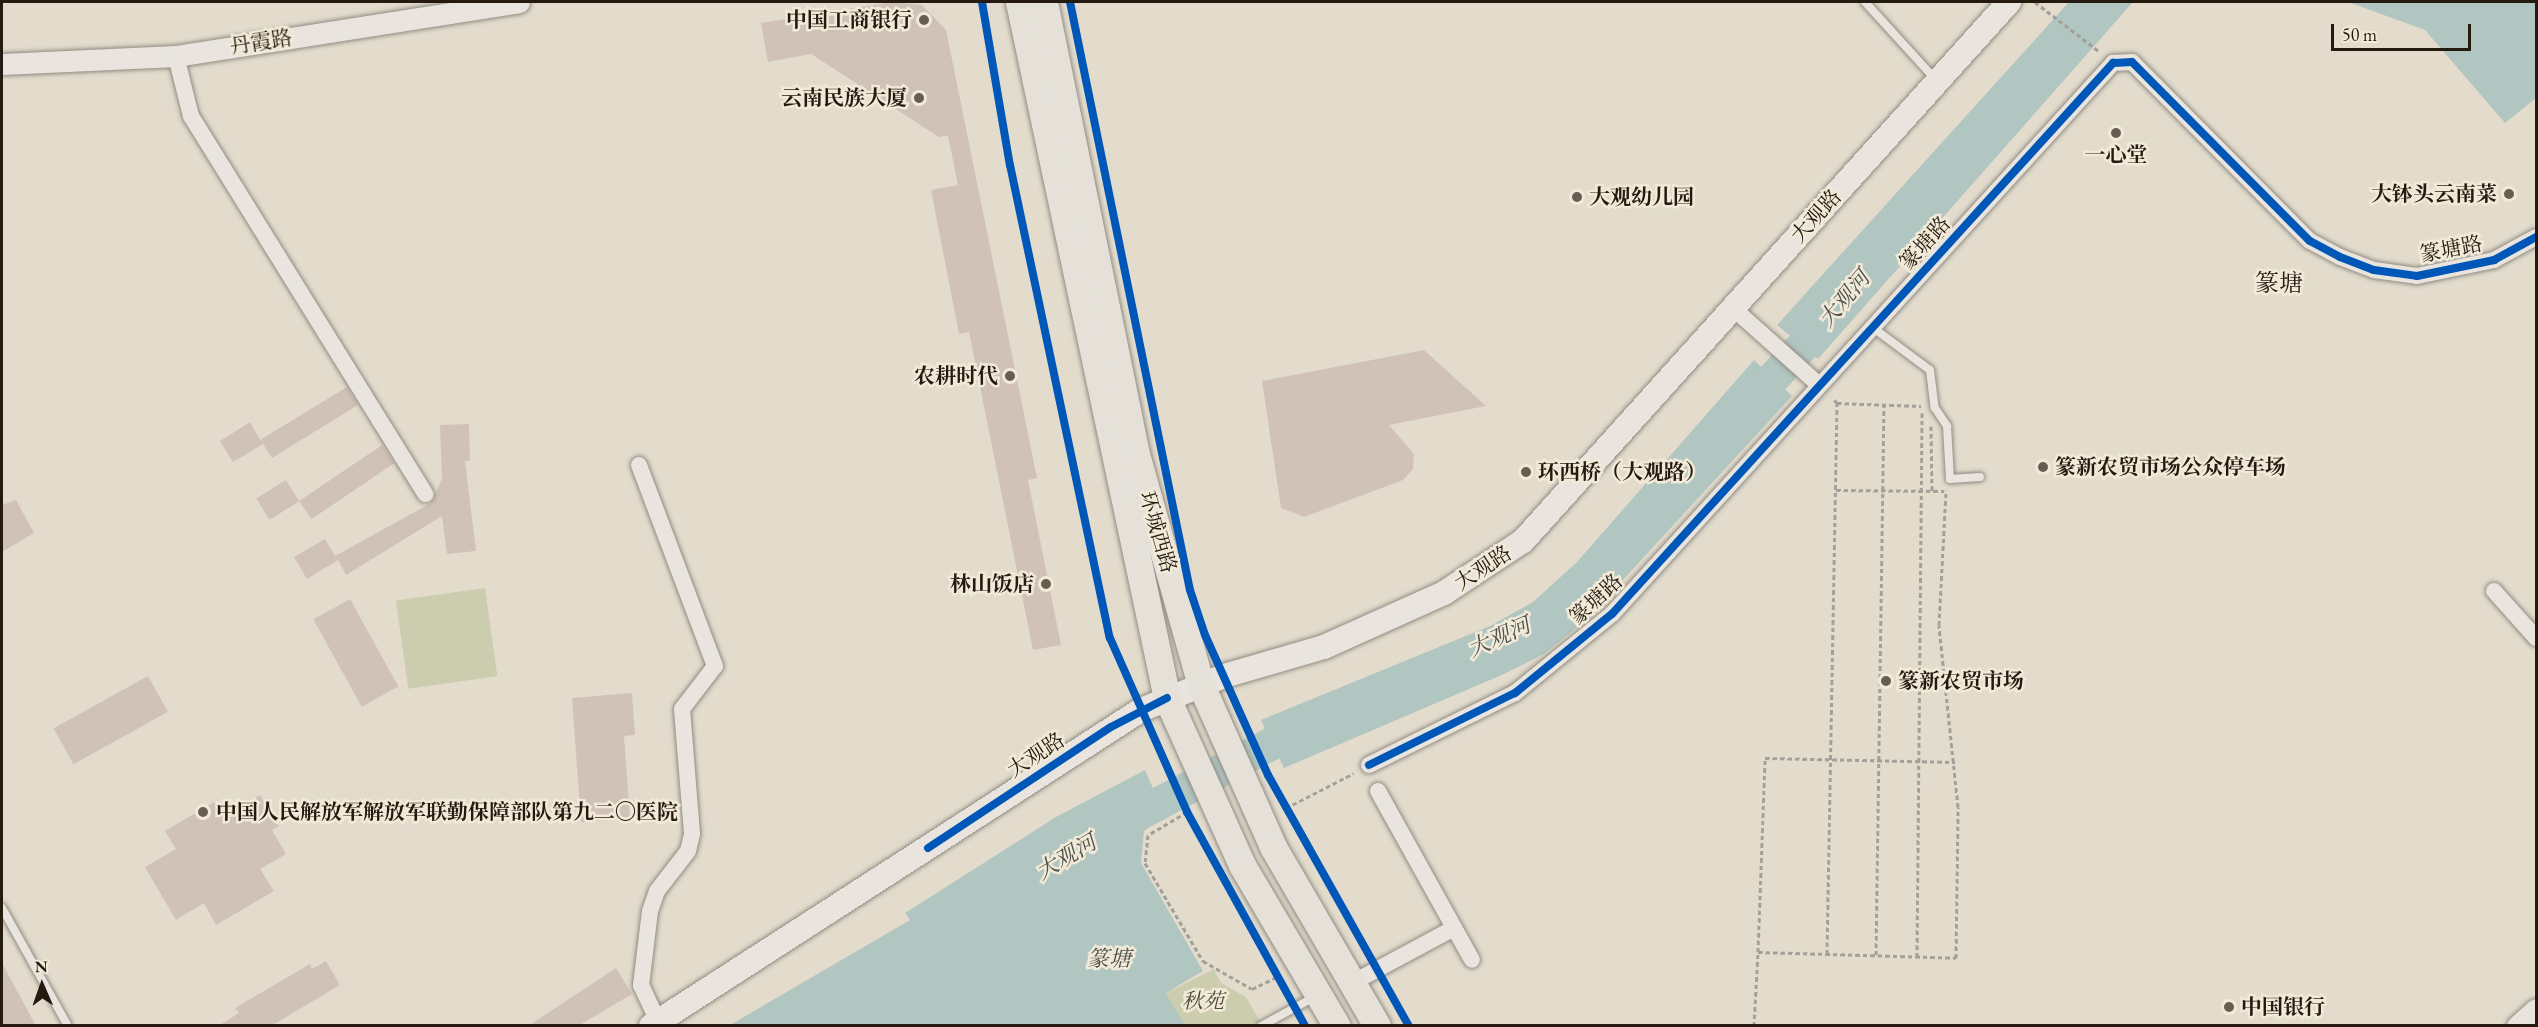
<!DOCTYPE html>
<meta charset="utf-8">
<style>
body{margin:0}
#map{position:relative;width:2538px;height:1027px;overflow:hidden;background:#e3dccd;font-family:"EB Garamond","Noto Serif SC",serif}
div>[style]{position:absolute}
.green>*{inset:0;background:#cccdae;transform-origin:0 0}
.water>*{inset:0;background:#b1c5c1}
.river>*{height:33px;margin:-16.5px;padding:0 16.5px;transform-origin:16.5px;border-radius:16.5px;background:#b1c5c1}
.building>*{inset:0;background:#d1c2b8;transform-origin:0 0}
.path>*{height:3px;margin-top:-1.5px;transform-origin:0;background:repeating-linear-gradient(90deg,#a3a099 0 4.5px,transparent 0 7.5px)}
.roads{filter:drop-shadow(0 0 2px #918c82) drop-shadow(0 0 2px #918c82)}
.service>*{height:8px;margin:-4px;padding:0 4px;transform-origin:4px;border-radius:4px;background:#e9e5de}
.minor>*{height:16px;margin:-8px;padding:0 8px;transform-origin:8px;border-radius:8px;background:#e9e5de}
.tertiary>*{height:21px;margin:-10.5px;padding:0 10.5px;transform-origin:10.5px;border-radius:10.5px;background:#e9e5de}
.secondary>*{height:24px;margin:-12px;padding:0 12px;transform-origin:12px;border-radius:12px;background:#e9e5de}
.primary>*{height:27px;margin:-13.5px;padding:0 13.5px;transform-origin:13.5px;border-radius:13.5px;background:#e5e1d9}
.cycleway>*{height:8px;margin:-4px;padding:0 4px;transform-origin:4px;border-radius:4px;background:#0057b8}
.dots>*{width:16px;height:16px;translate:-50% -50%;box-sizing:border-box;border:3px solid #f2ead9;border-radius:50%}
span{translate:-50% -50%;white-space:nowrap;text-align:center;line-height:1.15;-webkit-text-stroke:5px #f2ead9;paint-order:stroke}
.poi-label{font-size:21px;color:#241a0f;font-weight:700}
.right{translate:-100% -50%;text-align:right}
.left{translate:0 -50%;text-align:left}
.street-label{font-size:21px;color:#241a0f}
.park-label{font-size:21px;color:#514c37;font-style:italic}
.water-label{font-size:22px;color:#4e524c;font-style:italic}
.quarter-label{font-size:24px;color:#241a0f}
.frame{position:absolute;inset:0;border:3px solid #241a0f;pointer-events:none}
.north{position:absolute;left:12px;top:955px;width:60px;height:60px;-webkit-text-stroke:4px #f2ead9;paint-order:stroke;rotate:358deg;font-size:16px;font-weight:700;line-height:24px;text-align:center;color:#241a0f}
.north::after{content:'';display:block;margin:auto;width:21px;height:27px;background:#241a0f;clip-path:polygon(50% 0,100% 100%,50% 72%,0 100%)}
.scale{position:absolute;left:2331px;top:24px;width:140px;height:27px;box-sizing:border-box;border:3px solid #241a0f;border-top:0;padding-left:8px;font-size:18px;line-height:21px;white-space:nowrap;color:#241a0f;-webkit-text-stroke:4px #f2ead9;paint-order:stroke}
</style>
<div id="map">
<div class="green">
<div style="left:485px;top:588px;width:89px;height:90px;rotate:82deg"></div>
<div style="clip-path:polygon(1214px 969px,1221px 983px,1246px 997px,1262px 1025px,1185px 1025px,1166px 993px)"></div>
</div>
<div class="water">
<div style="clip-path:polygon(2069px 2px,2133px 2px,1818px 359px,1777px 325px)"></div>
<div style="clip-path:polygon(2348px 2px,2536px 2px,2536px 98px,2505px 123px,2425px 30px)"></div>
<div style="clip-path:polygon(1754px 360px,1792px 396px,1586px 620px,1544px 654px,1504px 674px,1284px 768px,1261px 720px,1490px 626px,1533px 602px,1577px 562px)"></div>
<div style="clip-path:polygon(1145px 770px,1165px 816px,1144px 831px,1141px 863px,1203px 971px,1166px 993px,1185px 1025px,730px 1025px,910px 920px,905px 913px,1056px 817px)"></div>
</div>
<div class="river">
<div style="left:1742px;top:411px;width:134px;rotate:-47.4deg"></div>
<div style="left:1119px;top:824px;width:217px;rotate:-28deg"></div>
</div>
<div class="building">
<div style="clip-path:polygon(892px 2px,922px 5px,946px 30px,1037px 478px,1028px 480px,1061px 645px,1033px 650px,969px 332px,959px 334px,931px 190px,958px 185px,948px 136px,939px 137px,811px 54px,768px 62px,761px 23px)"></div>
<div style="clip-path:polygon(1424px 350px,1486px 406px,1389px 425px,1414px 454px,1413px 469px,1403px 480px,1304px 517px,1281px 508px,1262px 381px)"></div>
<div style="clip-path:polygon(347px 387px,358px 405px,272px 458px,263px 444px,233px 462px,220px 441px,250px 422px,260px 440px)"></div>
<div style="clip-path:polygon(469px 424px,470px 461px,465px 461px,476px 551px,447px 554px,442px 516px,346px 575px,338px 560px,307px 579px,294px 557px,325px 539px,335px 556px,431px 503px,442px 479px,440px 425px)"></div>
<div style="left:382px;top:445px;width:22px;height:100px;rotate:56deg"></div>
<div style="left:286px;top:480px;width:25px;height:35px;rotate:58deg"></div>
<div style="clip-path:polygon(16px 500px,34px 533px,2px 552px,2px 505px)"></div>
<div style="left:350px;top:599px;width:100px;height:42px;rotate:61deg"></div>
<div style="left:148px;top:676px;width:41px;height:108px;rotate:61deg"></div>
<div style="clip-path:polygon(632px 693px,635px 735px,624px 736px,630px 819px,581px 822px,572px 698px)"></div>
<div style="clip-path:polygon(260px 795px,279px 826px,272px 830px,286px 854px,260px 869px,274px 891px,216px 925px,204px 903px,176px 920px,145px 867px,176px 849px,165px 831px,214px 802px,223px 817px)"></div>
<div style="clip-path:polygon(326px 961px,340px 985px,271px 1026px,218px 1026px,239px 1013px,235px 1008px,310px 964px,312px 969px)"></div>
<div style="clip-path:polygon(2px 963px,36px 1026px,2px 1026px)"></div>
<div style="clip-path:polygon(616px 968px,632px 994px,578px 1026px,528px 1026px)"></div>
</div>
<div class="path">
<div style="left:2035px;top:2px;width:82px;rotate:37.6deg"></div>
<div style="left:1837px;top:403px;width:84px;rotate:2deg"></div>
<div style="left:1931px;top:426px;width:65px;rotate:89.1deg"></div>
<div style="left:1836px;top:490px;width:108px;rotate:0.5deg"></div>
<div style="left:1286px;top:808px;width:76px;rotate:-27.2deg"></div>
<div style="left:1187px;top:812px;width:45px;rotate:149.5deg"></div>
<div style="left:1148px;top:835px;width:28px;rotate:96deg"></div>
<div style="left:1145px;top:863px;width:114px;rotate:59.4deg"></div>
<div style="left:1203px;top:961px;width:56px;rotate:29.7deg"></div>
<div style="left:1252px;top:989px;width:28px;rotate:-26deg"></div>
<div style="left:1758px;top:952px;width:194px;rotate:-87.9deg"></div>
<div style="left:1765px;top:758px;width:190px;rotate:1.2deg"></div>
<div style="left:1827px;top:954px;width:551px;rotate:-88.96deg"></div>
<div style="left:1837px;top:403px;width:8px;rotate:-130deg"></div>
<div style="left:1876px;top:955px;width:550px;rotate:-89.17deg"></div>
<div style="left:1917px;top:957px;width:544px;rotate:-89.47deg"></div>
<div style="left:1754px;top:1026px;width:74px;rotate:-86.9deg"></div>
<div style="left:1758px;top:952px;width:198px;rotate:1.7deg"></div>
<div style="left:1956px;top:958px;width:151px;rotate:-89.2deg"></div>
<div style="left:1958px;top:807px;width:183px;rotate:-96deg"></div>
<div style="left:1939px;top:625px;width:135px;rotate:-87deg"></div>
</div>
<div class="roads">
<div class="service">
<div style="left:1865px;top:2px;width:105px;rotate:47.7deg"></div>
<div style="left:1872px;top:327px;width:72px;rotate:36.6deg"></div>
<div style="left:1930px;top:370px;width:38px;rotate:83deg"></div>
<div style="left:1935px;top:408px;width:22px;rotate:56deg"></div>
<div style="left:1947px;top:426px;width:53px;rotate:86.8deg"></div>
<div style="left:1950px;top:479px;width:30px;rotate:-4deg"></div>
<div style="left:2px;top:908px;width:135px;rotate:60.8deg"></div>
<div style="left:1261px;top:1026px;width:63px;rotate:-28.6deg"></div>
</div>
<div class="minor">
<div style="left:176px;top:56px;width:62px;rotate:76deg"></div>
<div style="left:191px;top:116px;width:445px;rotate:58.2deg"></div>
<div style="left:1733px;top:308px;width:115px;rotate:41.8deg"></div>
<div style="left:639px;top:465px;width:215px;rotate:69.3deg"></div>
<div style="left:715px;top:666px;width:54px;rotate:127.5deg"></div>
<div style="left:682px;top:709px;width:125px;rotate:85.4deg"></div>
<div style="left:692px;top:834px;width:17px;rotate:103deg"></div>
<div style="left:688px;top:851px;width:51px;rotate:127.8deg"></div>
<div style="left:657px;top:891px;width:21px;rotate:109deg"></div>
<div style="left:650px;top:911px;width:75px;rotate:96.9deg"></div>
<div style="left:641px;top:985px;width:40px;rotate:65deg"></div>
<div style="left:2494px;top:591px;width:63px;rotate:48.2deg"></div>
<div style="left:1369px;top:765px;width:163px;rotate:-26.3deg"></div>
<div style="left:1515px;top:693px;width:125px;rotate:-39.2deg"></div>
<div style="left:1612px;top:614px;width:745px;rotate:-47.72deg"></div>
<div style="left:2113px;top:63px;width:19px;rotate:-3deg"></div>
<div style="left:2132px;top:62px;width:252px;rotate:45.2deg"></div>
<div style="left:2310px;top:241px;width:34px;rotate:28deg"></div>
<div style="left:2340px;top:257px;width:36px;rotate:21deg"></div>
<div style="left:2374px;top:270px;width:43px;rotate:7.9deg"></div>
<div style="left:2417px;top:276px;width:79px;rotate:-11.7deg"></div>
<div style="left:2494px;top:260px;width:48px;rotate:-28.7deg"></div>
<div style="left:1378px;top:791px;width:193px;rotate:60.9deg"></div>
<div style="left:1352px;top:983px;width:116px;rotate:-28.3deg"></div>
</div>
<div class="tertiary">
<div style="left:2px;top:64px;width:174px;rotate:-2.6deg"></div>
<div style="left:176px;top:56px;width:347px;rotate:-8.9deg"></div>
<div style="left:2517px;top:1026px;width:25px;rotate:-42deg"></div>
</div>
<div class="secondary">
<div style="left:651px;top:1026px;width:583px;rotate:-32.82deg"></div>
<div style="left:1141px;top:710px;width:90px;rotate:-22.3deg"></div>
<div style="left:1224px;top:676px;width:104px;rotate:-16.2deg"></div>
<div style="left:1324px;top:647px;width:132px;rotate:-24.2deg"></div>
<div style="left:1444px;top:593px;width:95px;rotate:-33.4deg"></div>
<div style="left:1523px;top:541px;width:726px;rotate:-47.96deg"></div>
</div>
<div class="primary">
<div style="left:1019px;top:2px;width:712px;rotate:78deg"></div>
<div style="left:1167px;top:698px;width:183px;rotate:65.8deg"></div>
<div style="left:1242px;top:865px;width:187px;rotate:59.5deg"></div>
<div style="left:1044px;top:2px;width:461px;rotate:78.5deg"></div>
<div style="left:1136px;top:454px;width:240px;rotate:74.3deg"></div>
<div style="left:1201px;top:685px;width:177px;rotate:66deg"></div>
<div style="left:1273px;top:847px;width:207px;rotate:59.8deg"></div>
</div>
</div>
<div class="cycleway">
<div style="left:982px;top:2px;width:165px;rotate:80.3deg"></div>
<div style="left:1010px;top:165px;width:483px;rotate:78.1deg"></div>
<div style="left:1110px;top:638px;width:190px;rotate:66.1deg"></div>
<div style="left:1187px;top:812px;width:244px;rotate:61.1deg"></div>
<div style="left:1070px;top:2px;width:600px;rotate:78.47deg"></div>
<div style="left:1190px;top:590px;width:47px;rotate:71.6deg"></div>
<div style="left:1205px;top:635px;width:154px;rotate:65.8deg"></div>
<div style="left:1268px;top:775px;width:288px;rotate:60.7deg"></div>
<div style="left:1369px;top:765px;width:163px;rotate:-26.3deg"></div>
<div style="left:1515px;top:693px;width:125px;rotate:-39.2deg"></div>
<div style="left:1612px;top:614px;width:745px;rotate:-47.72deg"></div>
<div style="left:2113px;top:63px;width:19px;rotate:-3deg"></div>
<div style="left:2132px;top:62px;width:252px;rotate:45.2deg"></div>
<div style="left:2310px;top:241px;width:34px;rotate:28deg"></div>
<div style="left:2340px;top:257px;width:36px;rotate:21deg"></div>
<div style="left:2374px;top:270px;width:43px;rotate:7.9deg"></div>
<div style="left:2417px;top:276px;width:79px;rotate:-11.7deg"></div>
<div style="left:2494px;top:260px;width:48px;rotate:-28.7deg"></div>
<div style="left:928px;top:848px;width:219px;rotate:-33.5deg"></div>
<div style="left:1111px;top:727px;width:63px;rotate:-27.4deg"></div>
</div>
<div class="dots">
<div style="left:924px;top:20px;background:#675e52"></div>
<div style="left:919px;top:98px;background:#675e52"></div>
<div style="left:2116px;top:133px;background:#675e52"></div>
<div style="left:2509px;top:194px;background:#675e52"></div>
<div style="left:1577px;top:197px;background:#675e52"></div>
<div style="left:1010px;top:376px;background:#675e52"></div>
<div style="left:2043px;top:467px;background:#675e52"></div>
<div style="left:1526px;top:472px;background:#675e52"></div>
<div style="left:1046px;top:584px;background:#675e52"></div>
<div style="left:1886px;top:681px;background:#675e52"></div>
<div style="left:203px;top:812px;background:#675e52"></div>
<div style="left:2229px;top:1007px;background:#675e52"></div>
</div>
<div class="poi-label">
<span class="right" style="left:912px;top:20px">中国工商银行</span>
<span class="right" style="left:907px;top:98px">云南民族大厦</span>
<span style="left:2116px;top:155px">一心堂</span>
<span class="right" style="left:2497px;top:194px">大钵头云南菜</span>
<span class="left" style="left:1589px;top:197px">大观幼儿园</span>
<span class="right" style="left:998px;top:376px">农耕时代</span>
<span class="left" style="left:2055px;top:467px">篆新农贸市场公众停车场</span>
<span class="left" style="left:1538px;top:472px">环西桥（大观路）</span>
<span class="right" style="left:1034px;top:584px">林山饭店</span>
<span class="left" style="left:1898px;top:681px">篆新农贸市场</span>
<span class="left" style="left:216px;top:812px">中国人民解放军解放军联勤保障部队第九二〇医院</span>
<span class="left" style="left:2241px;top:1007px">中国银行</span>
</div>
<div class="street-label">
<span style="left:261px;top:42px;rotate:-9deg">丹霞路</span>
<span style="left:1816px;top:216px;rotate:-48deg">大观路</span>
<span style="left:1925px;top:243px;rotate:-48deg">篆塘路</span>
<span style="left:2451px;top:249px;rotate:-11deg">篆塘路</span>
<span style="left:1158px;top:532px;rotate:74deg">环城西路</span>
<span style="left:1483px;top:568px;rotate:-33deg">大观路</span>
<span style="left:1596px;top:599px;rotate:-43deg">篆塘路</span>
<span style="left:1036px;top:755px;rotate:-33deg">大观路</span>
</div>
<div class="park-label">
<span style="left:1203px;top:1001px">秋苑</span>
</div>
<div class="water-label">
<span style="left:1844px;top:299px;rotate:-50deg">大观河</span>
<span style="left:1499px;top:637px;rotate:-24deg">大观河</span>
<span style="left:1066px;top:857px;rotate:-31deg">大观河</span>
<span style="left:1109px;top:959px">篆塘</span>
</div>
<div class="quarter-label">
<span style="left:2279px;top:283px">篆塘</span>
</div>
<div class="frame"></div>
<div class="north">N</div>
<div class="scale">50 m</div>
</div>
